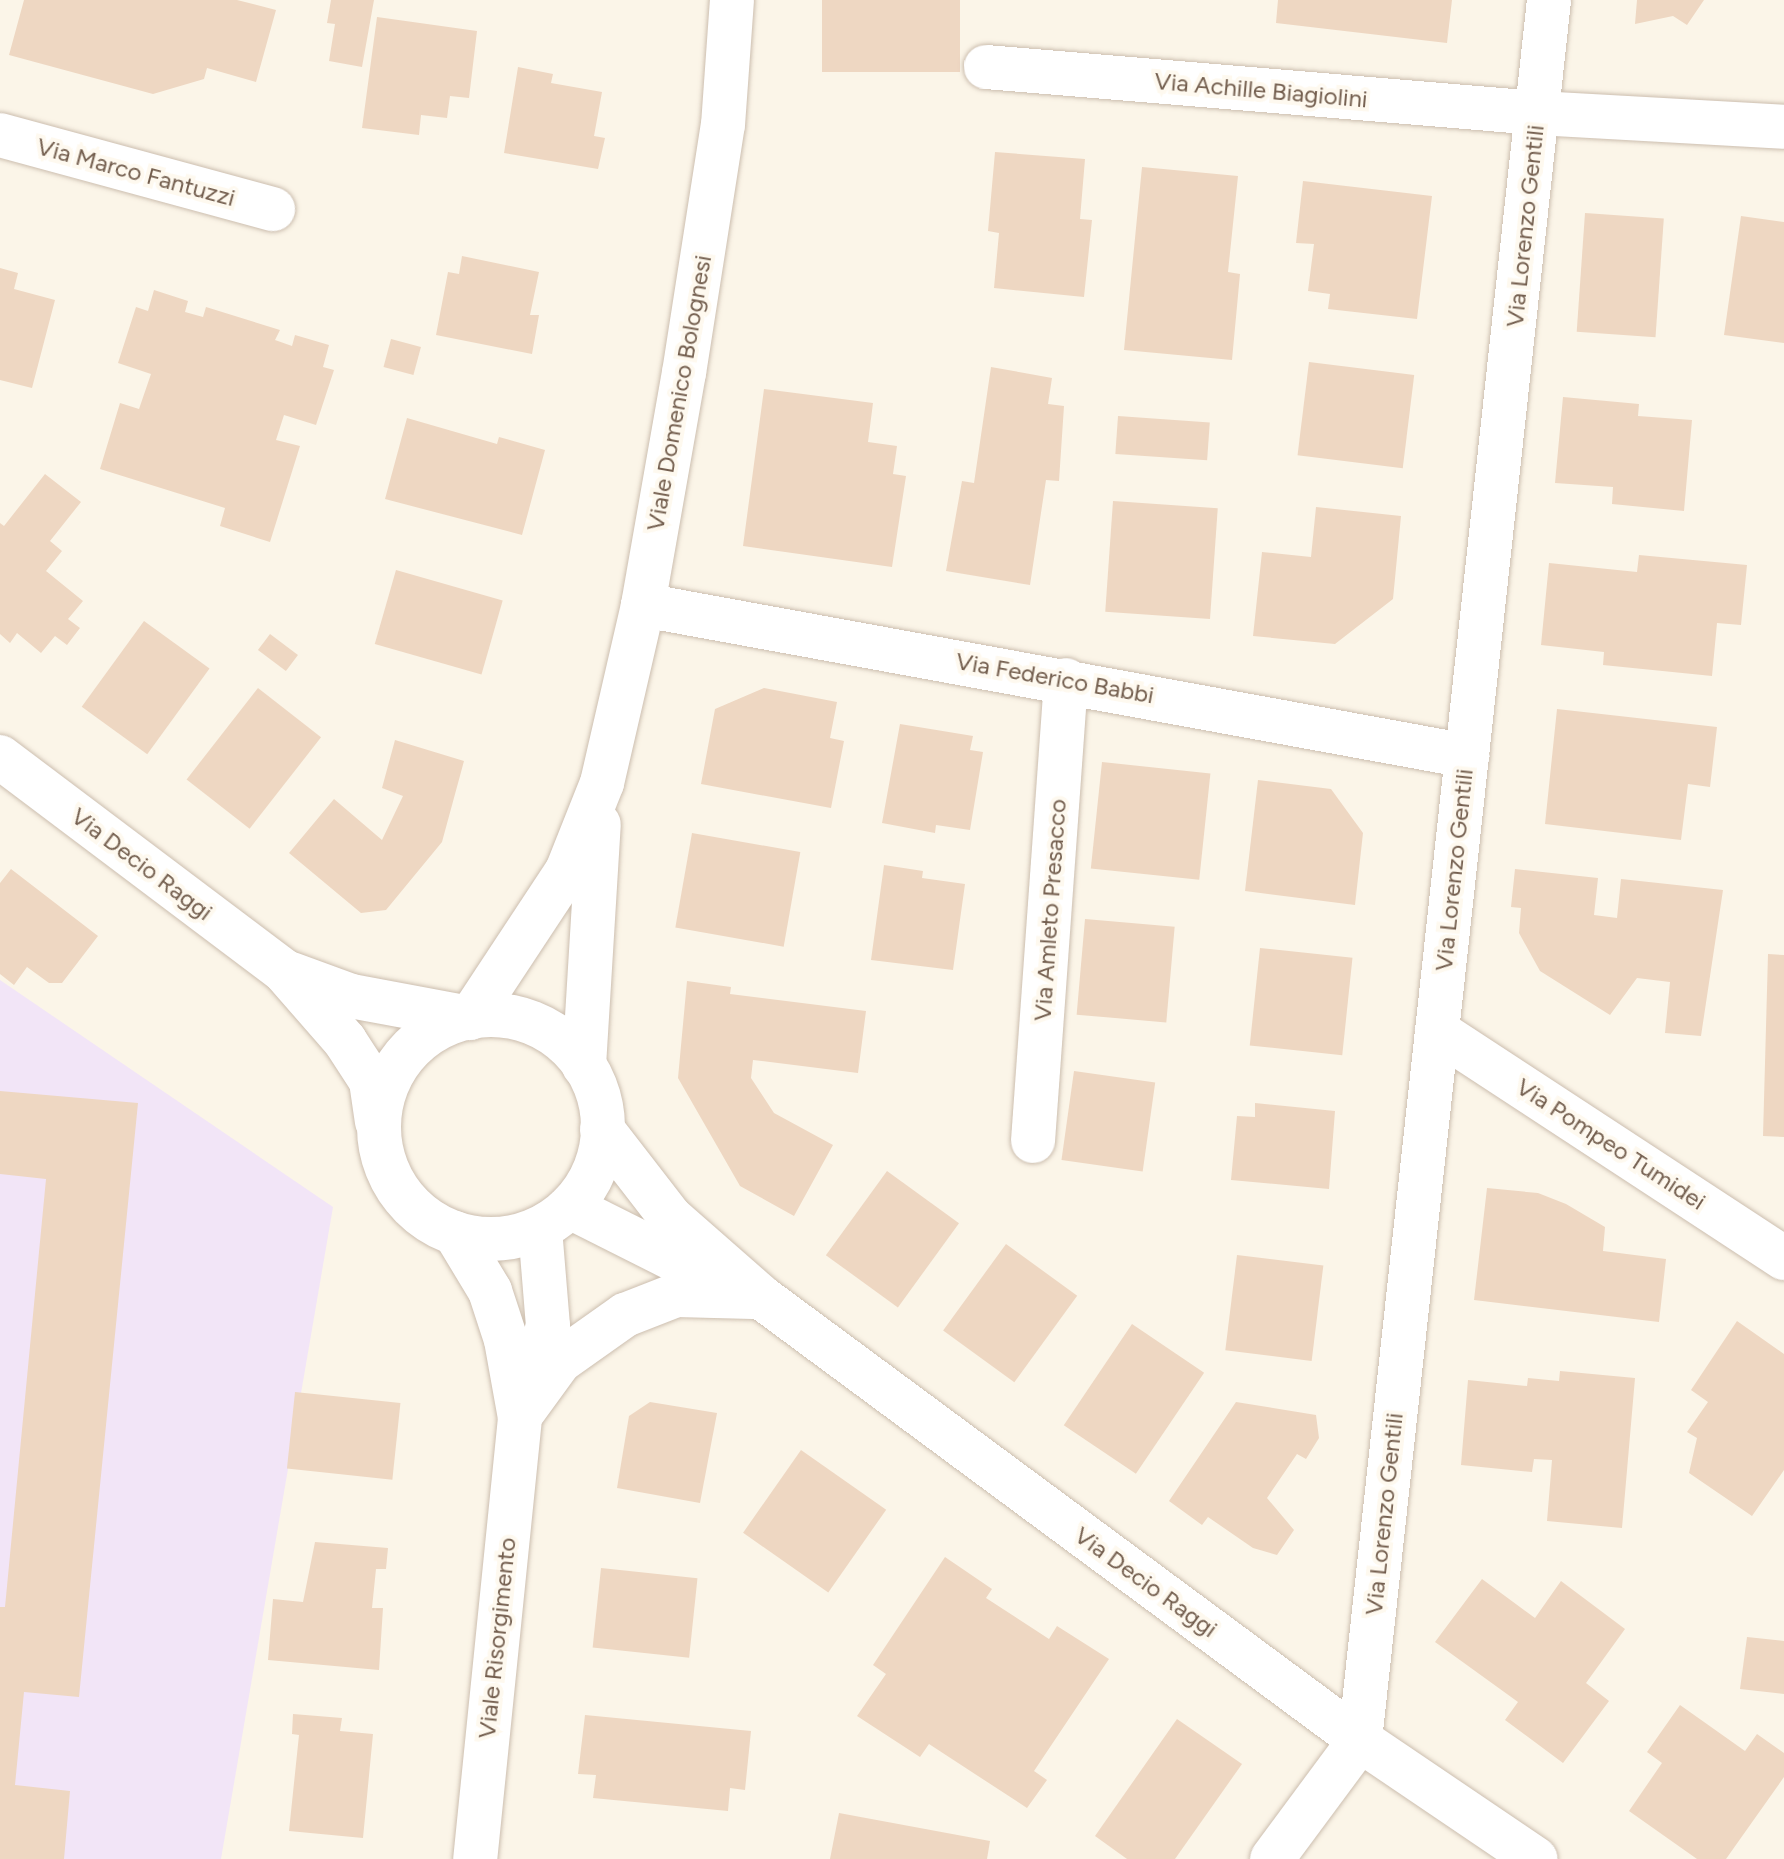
<!DOCTYPE html>
<style>
body{margin:0}
#map{position:relative;width:1784px;height:1859px;overflow:hidden;background:#fbf5e8;font-family:Figtree,sans-serif}
div>[style]{position:absolute}
.education>*{inset:0;background:#f2e5f7}
.building>*{inset:0;background:#eed7c2;transform-origin:0 0}
.roads{filter:drop-shadow(0 0 2px #ccbeaf) drop-shadow(0 0 2px #ccbeaf)}
.minor>*{height:44px;margin:-22px;padding:0 22px;transform-origin:22px;border-radius:22px;background:#fff}
.tertiary>*{height:44px;margin:-22px;padding:0 22px;transform-origin:22px;border-radius:22px;background:#fff}
.secondary>*{height:44px;margin:-22px;padding:0 22px;transform-origin:22px;border-radius:22px;background:#fff}
.secondary>.ring{margin:-22px;padding:0;box-sizing:content-box;background:none;border:44px solid #fff;border-radius:50%}
span{translate:-50% -50%;white-space:nowrap;text-align:center;line-height:1.15;-webkit-text-stroke:8px #fef9ef;paint-order:stroke}
.street-label{font-size:24px;color:#735e4e}
</style>
<div id="map">
<div class="education">
<div style="clip-path:polygon(0 980px,333px 1207px,221px 1859px,0 1859px)"></div>
</div>
<div class="building">
<div style="clip-path:polygon(24px 0,237px 0,276px 10px,256px 82px,207px 68px,204px 79px,153px 94px,9px 55px)"></div>
<div style="clip-path:polygon(331px 0,374px 0,362px 67px,329px 61px,335px 24px,327px 23px)"></div>
<div style="left:822px;top:0;width:138px;height:72px"></div>
<div style="clip-path:polygon(1278px 0,1452px 0,1447px 43px,1276px 23px)"></div>
<div style="clip-path:polygon(1637px 0,1704px 0,1687px 25px,1673px 16px,1635px 24px)"></div>
<div style="clip-path:polygon(377px 17px,477px 31px,469px 98px,450px 96px,447px 118px,421px 115px,419px 135px,362px 128px)"></div>
<div style="clip-path:polygon(518px 67px,553px 74px,551px 83px,602px 92px,594px 136px,605px 138px,598px 169px,504px 153px)"></div>
<div style="clip-path:polygon(995px 152px,1085px 159px,1080px 219px,1092px 220px,1084px 297px,994px 288px,999px 233px,988px 231px)"></div>
<div style="clip-path:polygon(1142px 167px,1238px 176px,1228px 272px,1240px 274px,1232px 360px,1124px 350px)"></div>
<div style="clip-path:polygon(1303px 181px,1432px 196px,1417px 319px,1328px 309px,1330px 294px,1308px 291px,1314px 244px,1296px 243px)"></div>
<div style="left:1585px;top:213px;width:79px;height:119px;rotate:4deg"></div>
<div style="clip-path:polygon(1741px 216px,1784px 222px,1784px 343px,1724px 335px)"></div>
<div style="clip-path:polygon(462px 256px,539px 272px,530px 315px,539px 315px,532px 354px,436px 335px,448px 272px,459px 274px)"></div>
<div style="clip-path:polygon(0 268px,18px 273px,14px 289px,55px 300px,32px 388px,0 380px)"></div>
<div style="clip-path:polygon(154px 290px,188px 301px,185px 312px,203px 317px,206px 307px,280px 330px,275px 340px,292px 346px,295px 335px,329px 345px,323px 367px,334px 370px,316px 425px,284px 415px,276px 440px,300px 446px,270px 542px,220px 526px,225px 508px,100px 469px,120px 403px,139px 409px,151px 374px,118px 363px,136px 307px,148px 311px)"></div>
<div style="left:391px;top:339px;width:31px;height:29px;rotate:15deg"></div>
<div style="left:1309px;top:362px;width:106px;height:94px;rotate:7deg"></div>
<div style="clip-path:polygon(991px 367px,1052px 378px,1048px 404px,1064px 406px,1059px 481px,1046px 480px,1030px 585px,946px 571px,962px 481px,974px 483px)"></div>
<div style="clip-path:polygon(764px 389px,873px 403px,868px 442px,897px 446px,893px 474px,906px 476px,892px 567px,743px 546px)"></div>
<div style="clip-path:polygon(1563px 397px,1639px 404px,1638px 416px,1692px 420px,1684px 511px,1612px 504px,1613px 487px,1555px 483px)"></div>
<div style="left:1118px;top:416px;width:92px;height:38px;rotate:4deg"></div>
<div style="clip-path:polygon(407px 418px,497px 444px,499px 437px,545px 450px,522px 535px,385px 499px)"></div>
<div style="clip-path:polygon(45px 474px,81px 502px,50px 541px,62px 551px,46px 571px,83px 601px,68px 619px,80px 628px,67px 645px,55px 636px,41px 653px,17px 633px,10px 643px,0 634px,0 523px,4px 526px)"></div>
<div style="left:1113px;top:501px;width:105px;height:111px;rotate:4deg"></div>
<div style="clip-path:polygon(1316px 507px,1401px 516px,1393px 599px,1335px 644px,1253px 636px,1262px 552px,1311px 557px)"></div>
<div style="clip-path:polygon(1639px 555px,1747px 565px,1741px 625px,1717px 623px,1712px 676px,1603px 665px,1604px 652px,1541px 645px,1549px 563px,1637px 572px)"></div>
<div style="left:396px;top:570px;width:111px;height:77px;rotate:16deg"></div>
<div style="left:144px;top:621px;width:81px;height:106px;rotate:36deg"></div>
<div style="left:270px;top:634px;width:35px;height:20px;rotate:37deg"></div>
<div style="left:258px;top:688px;width:80px;height:116px;rotate:38deg"></div>
<div style="clip-path:polygon(764px 688px,837px 702px,830px 738px,844px 741px,831px 808px,701px 784px,715px 709px)"></div>
<div style="clip-path:polygon(1557px 709px,1717px 727px,1710px 787px,1688px 784px,1681px 840px,1545px 824px)"></div>
<div style="clip-path:polygon(900px 724px,973px 736px,970px 750px,983px 752px,970px 830px,936px 825px,935px 833px,882px 823px)"></div>
<div style="clip-path:polygon(395px 740px,464px 761px,442px 842px,386px 910px,361px 913px,289px 853px,334px 799px,382px 840px,403px 796px,382px 788px)"></div>
<div style="left:1102px;top:762px;width:109px;height:107px;rotate:6deg"></div>
<div style="clip-path:polygon(1258px 780px,1331px 789px,1363px 833px,1355px 905px,1245px 891px)"></div>
<div style="left:692px;top:833px;width:110px;height:96px;rotate:10deg"></div>
<div style="clip-path:polygon(884px 865px,923px 871px,922px 878px,965px 884px,953px 970px,871px 960px)"></div>
<div style="clip-path:polygon(11px 869px,98px 936px,62px 983px,49px 983px,27px 967px,14px 985px,0 974px,0 883px)"></div>
<div style="clip-path:polygon(1515px 869px,1598px 878px,1594px 915px,1617px 918px,1621px 879px,1723px 890px,1701px 1036px,1665px 1033px,1670px 982px,1637px 978px,1610px 1015px,1540px 971px,1519px 933px,1521px 908px,1511px 907px)"></div>
<div style="left:1085px;top:919px;width:90px;height:96px;rotate:5deg"></div>
<div style="left:1260px;top:948px;width:93px;height:98px;rotate:6deg"></div>
<div style="clip-path:polygon(1768px 954px,1784px 955px,1784px 1137px,1763px 1136px)"></div>
<div style="clip-path:polygon(687px 981px,731px 987px,730px 994px,866px 1011px,858px 1073px,753px 1060px,751px 1078px,774px 1113px,833px 1145px,794px 1216px,740px 1186px,678px 1078px)"></div>
<div style="left:1074px;top:1071px;width:82px;height:90px;rotate:8deg"></div>
<div style="clip-path:polygon(0 1091px,138px 1103px,79px 1697px,24px 1692px,15px 1785px,70px 1791px,64px 1859px,0 1859px,0 1607px,5px 1607px,46px 1179px,0 1174px)"></div>
<div style="clip-path:polygon(1255px 1103px,1335px 1111px,1329px 1189px,1231px 1180px,1237px 1116px,1255px 1117px)"></div>
<div style="left:887px;top:1171px;width:89px;height:104px;rotate:36deg"></div>
<div style="clip-path:polygon(1487px 1188px,1538px 1193px,1566px 1204px,1605px 1227px,1603px 1251px,1666px 1259px,1659px 1322px,1474px 1300px)"></div>
<div style="left:1006px;top:1244px;width:88px;height:107px;rotate:36deg"></div>
<div style="left:1237px;top:1255px;width:87px;height:96px;rotate:7deg"></div>
<div style="clip-path:polygon(1737px 1321px,1784px 1354px,1784px 1470px,1752px 1516px,1689px 1473px,1697px 1438px,1687px 1432px,1708px 1402px,1691px 1390px)"></div>
<div style="left:1132px;top:1324px;width:87px;height:122px;rotate:34deg"></div>
<div style="clip-path:polygon(1560px 1371px,1635px 1378px,1622px 1528px,1547px 1521px,1552px 1460px,1534px 1459px,1532px 1472px,1461px 1465px,1468px 1380px,1527px 1386px,1528px 1378px,1559px 1381px)"></div>
<div style="left:295px;top:1392px;width:106px;height:77px;rotate:6deg"></div>
<div style="clip-path:polygon(650px 1402px,717px 1413px,700px 1503px,617px 1488px,629px 1416px)"></div>
<div style="clip-path:polygon(1236px 1402px,1316px 1415px,1319px 1438px,1306px 1459px,1297px 1454px,1267px 1498px,1294px 1530px,1277px 1555px,1253px 1548px,1208px 1517px,1202px 1525px,1169px 1501px)"></div>
<div style="left:801px;top:1450px;width:104px;height:101px;rotate:35deg"></div>
<div style="clip-path:polygon(315px 1542px,388px 1548px,386px 1569px,376px 1569px,372px 1608px,383px 1608px,379px 1670px,268px 1660px,273px 1599px,303px 1602px)"></div>
<div style="clip-path:polygon(945px 1557px,992px 1589px,986px 1598px,1049px 1639px,1057px 1626px,1109px 1659px,1034px 1771px,1047px 1780px,1027px 1808px,929px 1744px,920px 1757px,857px 1716px,886px 1674px,873px 1665px)"></div>
<div style="left:601px;top:1568px;width:97px;height:80px;rotate:6deg"></div>
<div style="clip-path:polygon(1482px 1579px,1535px 1618px,1561px 1581px,1625px 1629px,1586px 1683px,1609px 1701px,1563px 1763px,1505px 1720px,1518px 1702px,1435px 1642px)"></div>
<div style="clip-path:polygon(1747px 1637px,1784px 1641px,1784px 1694px,1740px 1689px)"></div>
<div style="clip-path:polygon(1680px 1705px,1745px 1751px,1757px 1734px,1784px 1753px,1784px 1777px,1726px 1859px,1697px 1859px,1629px 1811px,1662px 1763px,1647px 1752px)"></div>
<div style="clip-path:polygon(293px 1714px,342px 1718px,340px 1731px,373px 1734px,363px 1838px,289px 1831px,299px 1735px,292px 1734px)"></div>
<div style="clip-path:polygon(585px 1715px,751px 1731px,745px 1790px,730px 1788px,728px 1811px,593px 1798px,596px 1775px,578px 1774px)"></div>
<div style="clip-path:polygon(1177px 1719px,1242px 1764px,1175px 1859px,1127px 1859px,1095px 1836px)"></div>
<div style="clip-path:polygon(839px 1813px,990px 1841px,987px 1859px,830px 1859px)"></div>
</div>
<div class="roads">
<div class="minor">
<div style="left:986px;top:67px;width:553px;rotate:4.77deg"></div>
<div style="left:1537px;top:113px;width:247px;rotate:3.2deg"></div>
<div style="left:0;top:135px;width:283px;rotate:15.2deg"></div>
<div style="left:643px;top:605px;width:838px;rotate:10.38deg"></div>
<div style="left:1437px;top:1031px;width:415px;rotate:33.2deg"></div>
<div style="left:1033px;top:1141px;width:462px;rotate:-85.9deg"></div>
<div style="left:525px;top:1409px;width:59px;rotate:-53.9deg"></div>
<div style="left:560px;top:1361px;width:80px;rotate:-35.3deg"></div>
<div style="left:625px;top:1315px;width:55px;rotate:-21.4deg"></div>
<div style="left:676px;top:1295px;width:77px;rotate:1.5deg"></div>
<div style="left:1272px;top:1859px;width:148px;rotate:-53.5deg"></div>
<div style="left:1360px;top:1740px;width:1750px;rotate:-83.8deg"></div>
</div>
<div class="tertiary">
<div style="left:470px;top:1018px;width:176px;rotate:-56.6deg"></div>
<div style="left:567px;top:871px;width:95px;rotate:-68.3deg"></div>
<div style="left:602px;top:783px;width:183px;rotate:-77deg"></div>
<div style="left:643px;top:605px;width:236px;rotate:-80deg"></div>
<div style="left:684px;top:373px;width:251px;rotate:-81.1deg"></div>
<div style="left:723px;top:125px;width:125px;rotate:-85.9deg"></div>
<div style="left:584px;top:1066px;width:242px;rotate:-86.5deg"></div>
<div style="left:455px;top:1233px;width:68px;rotate:58.9deg"></div>
<div style="left:490px;top:1291px;width:52px;rotate:71.9deg"></div>
<div style="left:506px;top:1340px;width:79px;rotate:79.8deg"></div>
<div style="left:520px;top:1418px;width:443px;rotate:95.8deg"></div>
<div style="left:521px;top:1415px;width:93px;rotate:-73.1deg"></div>
<div style="left:548px;top:1326px;width:98px;rotate:-94.7deg"></div>
</div>
<div class="secondary">
<div style="left:0;top:757px;width:356px;rotate:37deg"></div>
<div style="left:284px;top:971px;width:93px;rotate:48.9deg"></div>
<div style="left:345px;top:1041px;width:48px;rotate:57deg"></div>
<div style="left:371px;top:1081px;width:41px;rotate:81.7deg"></div>
<div style="left:291px;top:974px;width:64px;rotate:20.1deg"></div>
<div style="left:351px;top:996px;width:121px;rotate:10.5deg"></div>
<div class="ring" style="left:379px;top:1015px;width:180px;height:180px"></div>
<div style="left:602px;top:1129px;width:111px;rotate:52.3deg"></div>
<div style="left:670px;top:1217px;width:121px;rotate:41.3deg"></div>
<div style="left:761px;top:1297px;width:745px;rotate:36.49deg"></div>
<div style="left:1360px;top:1740px;width:212px;rotate:34.1deg"></div>
<div style="left:570px;top:1207px;width:169px;rotate:26.7deg"></div>
</div>
</div>
<div class="street-label">
<span style="left:1261px;top:90px;rotate:5deg">Via Achille Biagiolini</span>
<span style="left:136px;top:172px;rotate:15deg">Via Marco Fantuzzi</span>
<span style="left:1525px;top:226px;rotate:-84deg">Via Lorenzo Gentili</span>
<span style="left:679px;top:393px;rotate:-80deg">Viale Domenico Bolognesi</span>
<span style="left:1055px;top:678px;rotate:10deg">Via Federico Babbi</span>
<span style="left:142px;top:864px;rotate:37deg">Via Decio Raggi</span>
<span style="left:1454px;top:870px;rotate:-84deg">Via Lorenzo Gentili</span>
<span style="left:1050px;top:910px;rotate:-86deg">Via Amleto Presacco</span>
<span style="left:1611px;top:1144px;rotate:33deg">Via Pompeo Tumidei</span>
<span style="left:1384px;top:1514px;rotate:-84deg">Via Lorenzo Gentili</span>
<span style="left:1146px;top:1582px;rotate:36deg">Via Decio Raggi</span>
<span style="left:497px;top:1638px;rotate:-84deg">Viale Risorgimento</span>
</div>
</div>
